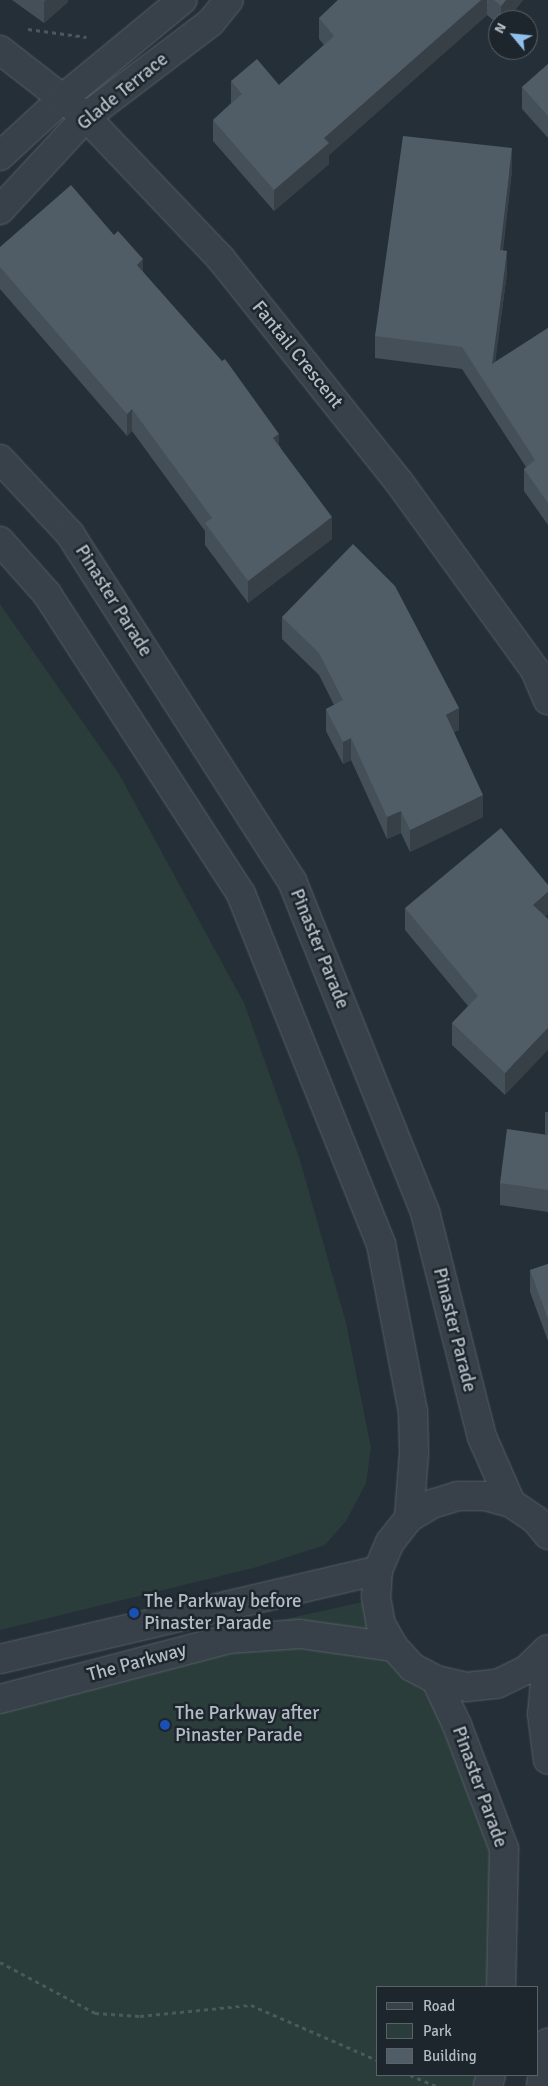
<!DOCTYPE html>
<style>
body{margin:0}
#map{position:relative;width:548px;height:2086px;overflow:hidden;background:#252f38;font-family:Signika,sans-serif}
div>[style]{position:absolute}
.green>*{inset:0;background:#2a3d3b}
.path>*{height:3px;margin-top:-1.5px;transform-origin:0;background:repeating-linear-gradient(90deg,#485a5a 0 4px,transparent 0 8px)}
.roads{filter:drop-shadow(0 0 1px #565f66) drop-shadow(0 0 1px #565f66)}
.minor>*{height:28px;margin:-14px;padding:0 14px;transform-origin:14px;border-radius:14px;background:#384149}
.tertiary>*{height:28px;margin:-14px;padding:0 14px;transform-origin:14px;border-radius:14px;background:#384149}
.wall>*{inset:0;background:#454f58}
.shaded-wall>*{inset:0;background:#384047}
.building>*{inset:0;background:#505c66}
.dots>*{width:14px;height:14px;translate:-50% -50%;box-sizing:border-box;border:2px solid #1d262d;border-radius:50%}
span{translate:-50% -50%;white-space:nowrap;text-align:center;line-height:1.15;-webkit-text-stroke:5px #1d262d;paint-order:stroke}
.street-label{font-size:19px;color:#b3bcc4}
.poi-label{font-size:19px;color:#b3bcc4}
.left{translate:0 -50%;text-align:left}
.legend{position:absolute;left:376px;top:1986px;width:162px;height:90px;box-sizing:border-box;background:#1d262d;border:1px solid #596269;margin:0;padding:6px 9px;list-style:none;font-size:15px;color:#b3bcc4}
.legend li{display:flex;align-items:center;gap:10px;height:25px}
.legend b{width:25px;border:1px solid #596269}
.north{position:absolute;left:488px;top:10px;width:50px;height:50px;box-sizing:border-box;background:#1d262d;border:1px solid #596269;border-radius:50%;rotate:298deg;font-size:14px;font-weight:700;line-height:20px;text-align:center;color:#b3bcc4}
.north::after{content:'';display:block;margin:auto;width:18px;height:22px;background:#92bfeb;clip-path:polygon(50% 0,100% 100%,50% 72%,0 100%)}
</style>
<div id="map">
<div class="green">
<div style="clip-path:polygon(0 604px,119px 774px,244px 1003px,299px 1157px,346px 1323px,371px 1448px,366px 1483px,346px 1521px,325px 1545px,257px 1567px,0 1630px)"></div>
<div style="clip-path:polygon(372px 1600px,434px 1681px,506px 1848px,502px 1987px,377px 1987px,377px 2075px,492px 2075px,490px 2086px,0 2086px,0 1697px,164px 1646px)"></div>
</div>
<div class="path">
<div style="left:28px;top:29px;width:59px;rotate:7.9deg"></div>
<div style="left:0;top:1962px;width:108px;rotate:28.2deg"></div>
<div style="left:95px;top:2013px;width:45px;rotate:3.8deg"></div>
<div style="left:140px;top:2016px;width:112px;rotate:-5.7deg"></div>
<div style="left:251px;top:2005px;width:137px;rotate:23.6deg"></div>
<div style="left:410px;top:2075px;width:28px;rotate:23deg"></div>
</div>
<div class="roads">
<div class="minor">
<div style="left:0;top:50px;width:109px;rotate:37.9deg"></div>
<div style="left:86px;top:117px;width:196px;rotate:46.4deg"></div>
<div style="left:221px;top:259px;width:285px;rotate:51.4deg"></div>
<div style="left:399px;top:482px;width:232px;rotate:54.1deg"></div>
<div style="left:535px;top:670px;width:33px;rotate:67deg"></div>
<div style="left:0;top:156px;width:84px;rotate:-42.6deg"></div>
<div style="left:62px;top:99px;width:156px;rotate:-39.5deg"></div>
<div style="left:0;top:210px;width:127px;rotate:-47.2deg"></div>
<div style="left:86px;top:117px;width:157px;rotate:-37.2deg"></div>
<div style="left:211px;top:22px;width:28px;rotate:-51deg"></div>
</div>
<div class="tertiary">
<div style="left:0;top:459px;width:103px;rotate:47deg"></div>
<div style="left:70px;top:534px;width:412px;rotate:57.4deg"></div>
<div style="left:292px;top:881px;width:357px;rotate:68.1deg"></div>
<div style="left:425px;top:1212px;width:232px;rotate:75.8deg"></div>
<div style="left:482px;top:1437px;width:72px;rotate:66.3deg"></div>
<div style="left:0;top:541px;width:71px;rotate:48.4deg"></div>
<div style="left:47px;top:594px;width:357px;rotate:57.1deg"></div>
<div style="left:241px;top:894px;width:377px;rotate:68.2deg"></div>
<div style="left:381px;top:1244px;width:170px;rotate:79.2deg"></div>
<div style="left:413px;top:1411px;width:42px;rotate:88.6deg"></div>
<div style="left:414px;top:1453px;width:65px;rotate:94.4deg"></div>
<div style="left:548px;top:1535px;width:19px;rotate:-129deg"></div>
<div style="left:536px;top:1520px;width:30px;rotate:-146deg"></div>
<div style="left:511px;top:1503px;width:27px;rotate:-165deg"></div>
<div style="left:485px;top:1496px;width:27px;rotate:180deg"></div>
<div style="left:458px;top:1496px;width:27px;rotate:163deg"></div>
<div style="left:432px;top:1504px;width:27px;rotate:149deg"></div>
<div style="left:409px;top:1518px;width:31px;rotate:128deg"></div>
<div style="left:390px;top:1542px;width:30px;rotate:113deg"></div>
<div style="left:378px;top:1570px;width:27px;rotate:94deg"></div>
<div style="left:376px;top:1597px;width:27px;rotate:80deg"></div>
<div style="left:381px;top:1624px;width:26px;rotate:61deg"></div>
<div style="left:394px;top:1647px;width:27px;rotate:48deg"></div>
<div style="left:412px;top:1667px;width:27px;rotate:28deg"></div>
<div style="left:436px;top:1680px;width:31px;rotate:13deg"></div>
<div style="left:466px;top:1687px;width:31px;rotate:-6deg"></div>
<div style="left:497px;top:1684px;width:32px;rotate:-26deg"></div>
<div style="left:526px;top:1670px;width:30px;rotate:-44deg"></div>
<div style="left:548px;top:1653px;width:61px;rotate:95.6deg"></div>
<div style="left:542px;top:1714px;width:46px;rotate:82.6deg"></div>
<div style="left:0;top:1659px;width:388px;rotate:-13.2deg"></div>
<div style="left:436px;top:1680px;width:50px;rotate:65deg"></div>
<div style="left:457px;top:1725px;width:133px;rotate:69.2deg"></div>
<div style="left:504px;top:1849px;width:138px;rotate:91.2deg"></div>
<div style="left:0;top:1699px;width:236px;rotate:-14.7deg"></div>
<div style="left:228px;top:1639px;width:72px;rotate:-4deg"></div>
<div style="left:300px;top:1634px;width:95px;rotate:7.9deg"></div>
<div style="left:488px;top:2086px;width:11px;rotate:-75deg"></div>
<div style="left:541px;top:2086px;width:44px;rotate:-80.8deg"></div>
</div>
</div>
<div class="wall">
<div style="clip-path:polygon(12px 0,68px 0,68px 2px,44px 23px)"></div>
<div style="clip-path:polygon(338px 0,523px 0,507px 20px,498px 20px,498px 24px,487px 15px,329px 155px,329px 164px,274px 211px,213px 141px,213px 120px,231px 103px,231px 81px,279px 85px,324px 45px,319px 39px,319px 18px)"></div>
<div style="clip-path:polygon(548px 64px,548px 138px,522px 109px,522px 87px)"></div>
<div style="clip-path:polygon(512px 170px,503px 250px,507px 273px,495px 362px,548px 328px,548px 525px,524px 491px,524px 469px,526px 467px,462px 369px,375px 358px,375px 336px)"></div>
<div style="clip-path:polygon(0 247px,143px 272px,279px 445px,332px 539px,248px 603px,205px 545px,205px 531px,132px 431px,127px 436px,0 289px)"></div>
<div style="clip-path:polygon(282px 617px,459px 730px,454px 732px,483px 817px,410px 852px,401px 833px,387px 839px,351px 760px,343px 764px,326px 731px,326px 709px,334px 705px,319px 675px,282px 639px)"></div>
<div style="clip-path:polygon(405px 908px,545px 917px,505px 1095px,452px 1045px,452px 1023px,468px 1006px,405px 930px)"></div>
<div style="clip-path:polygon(545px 1112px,548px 1112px,548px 1212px,500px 1205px,500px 1183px,546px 1135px,545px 1134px)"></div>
<div style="clip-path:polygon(548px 1264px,548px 1341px,530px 1292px,530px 1270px)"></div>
</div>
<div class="shaded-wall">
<div style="clip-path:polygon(46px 0,68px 0,68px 2px,44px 23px,44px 2px)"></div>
<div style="clip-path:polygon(481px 0,487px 0,487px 15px,329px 155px,329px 164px,274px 211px,274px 190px,324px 138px)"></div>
<div style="clip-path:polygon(506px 0,523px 0,507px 20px,501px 20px,501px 6px)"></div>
<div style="clip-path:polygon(512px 148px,512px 170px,500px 272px,500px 250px)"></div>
<div style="clip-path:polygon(507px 251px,507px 273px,492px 386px,492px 364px)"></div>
<div style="clip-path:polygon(143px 259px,143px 281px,137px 265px)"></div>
<div style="clip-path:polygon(132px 409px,132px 431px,127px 436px,127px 414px)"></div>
<div style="clip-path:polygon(279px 434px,279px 456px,273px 438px)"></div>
<div style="clip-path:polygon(332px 517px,332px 539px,248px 603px,248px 581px)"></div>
<div style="clip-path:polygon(459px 708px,459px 730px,446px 737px,446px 715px)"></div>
<div style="clip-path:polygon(351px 738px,351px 760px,343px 764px,343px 742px)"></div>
<div style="clip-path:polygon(483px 795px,483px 817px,410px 852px,410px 830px)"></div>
<div style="clip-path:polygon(401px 811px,401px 833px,387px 839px,387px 817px)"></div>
<div style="clip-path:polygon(548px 892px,548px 914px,533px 927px,533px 905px)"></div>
<div style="clip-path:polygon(548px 1028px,548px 1050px,505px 1095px,505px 1073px)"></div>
</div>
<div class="building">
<div style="clip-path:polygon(338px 0,481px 0,324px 138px,329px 143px,274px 190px,213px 120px,242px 94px,231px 81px,257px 59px,279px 85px,334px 36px,319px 18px)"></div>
<div style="clip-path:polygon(494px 0,506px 0,501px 6px)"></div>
<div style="clip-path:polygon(548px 64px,548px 116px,522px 87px)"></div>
<div style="clip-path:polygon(403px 136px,512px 148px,500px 250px,507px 251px,492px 364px,548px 328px,548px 503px,524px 469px,535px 460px,462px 347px,375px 336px)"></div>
<div style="clip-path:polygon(71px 185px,114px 235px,118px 231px,143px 259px,137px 265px,222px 361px,225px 359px,279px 434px,273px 438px,332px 517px,248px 581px,205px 523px,212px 518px,132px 409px,127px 414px,0 267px,0 247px)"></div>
<div style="clip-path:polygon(353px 544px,395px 586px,459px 708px,446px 715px,483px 795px,410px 830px,401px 811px,387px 817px,351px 738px,343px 742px,326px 709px,343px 700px,319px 653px,282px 617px)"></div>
<div style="clip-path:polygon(501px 828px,548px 885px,548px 892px,533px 905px,548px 919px,548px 1028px,505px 1073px,452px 1023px,478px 996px,405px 908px)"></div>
<div style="clip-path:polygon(507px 1129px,548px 1135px,548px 1190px,500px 1183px)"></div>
<div style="clip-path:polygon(548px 1264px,548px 1319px,530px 1270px)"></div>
</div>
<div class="dots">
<div style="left:134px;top:1613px;background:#1a4fb4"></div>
<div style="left:165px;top:1725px;background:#1a4fb4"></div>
</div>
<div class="street-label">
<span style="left:123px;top:92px;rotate:-39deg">Glade Terrace</span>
<span style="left:297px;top:355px;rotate:51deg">Fantail Crescent</span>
<span style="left:113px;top:601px;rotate:58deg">Pinaster Parade</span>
<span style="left:319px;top:949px;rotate:68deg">Pinaster Parade</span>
<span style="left:454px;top:1330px;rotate:76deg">Pinaster Parade</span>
<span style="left:137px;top:1663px;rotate:-15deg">The Parkway</span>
<span style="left:479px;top:1787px;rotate:70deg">Pinaster Parade</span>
</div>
<div class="poi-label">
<span class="left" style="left:144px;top:1613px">The Parkway before<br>Pinaster Parade</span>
<span class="left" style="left:175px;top:1725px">The Parkway after<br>Pinaster Parade</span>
</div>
<ul class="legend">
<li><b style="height:6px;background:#384149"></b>Road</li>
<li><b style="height:14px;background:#2a3d3b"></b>Park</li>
<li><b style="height:14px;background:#505c66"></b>Building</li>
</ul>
<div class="north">N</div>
</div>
